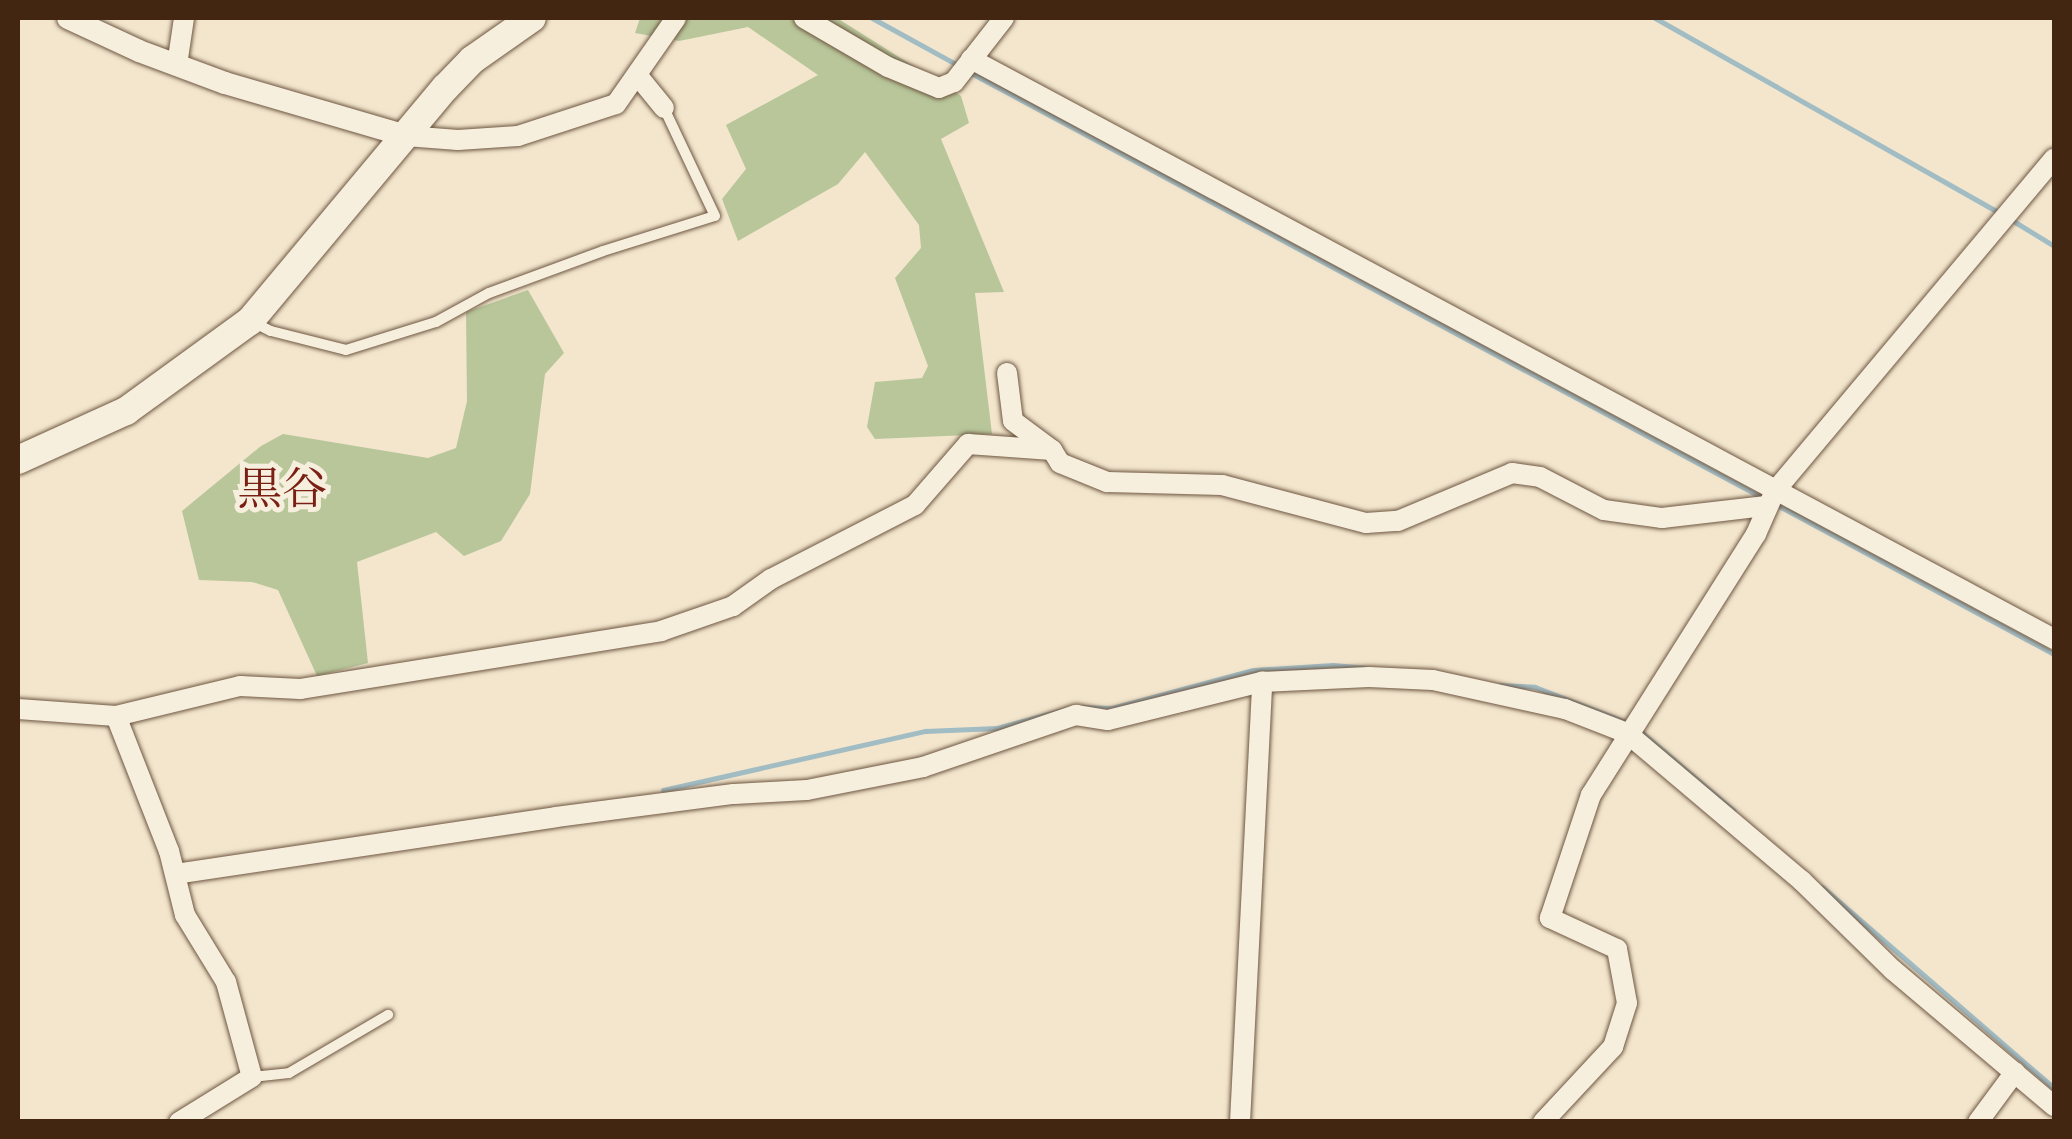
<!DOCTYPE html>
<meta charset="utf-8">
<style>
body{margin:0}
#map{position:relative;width:2072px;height:1139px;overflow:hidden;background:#f3e6cd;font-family:Vollkorn,"Noto Serif JP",serif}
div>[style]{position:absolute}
.green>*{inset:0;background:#b8c69a}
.stream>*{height:5px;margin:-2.5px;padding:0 2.5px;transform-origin:2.5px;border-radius:2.5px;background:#a2bcc3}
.roads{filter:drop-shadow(0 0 2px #6e5641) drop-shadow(0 0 2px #6e5641)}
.service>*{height:10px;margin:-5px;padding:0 5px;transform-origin:5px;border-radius:5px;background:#f7efde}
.minor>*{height:20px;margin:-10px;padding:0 10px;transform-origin:10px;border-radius:10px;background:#f7efde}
.tertiary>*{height:22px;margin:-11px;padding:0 11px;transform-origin:11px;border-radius:11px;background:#f7efde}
.secondary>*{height:28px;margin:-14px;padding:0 14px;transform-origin:14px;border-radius:14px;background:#f7efde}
span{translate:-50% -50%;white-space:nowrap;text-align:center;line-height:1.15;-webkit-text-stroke:10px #f7efde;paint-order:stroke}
.quarter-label{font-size:45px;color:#7a1f14}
.frame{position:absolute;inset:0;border:20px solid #422612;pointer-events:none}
</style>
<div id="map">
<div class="green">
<div style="clip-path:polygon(640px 18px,837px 18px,961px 96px,969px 123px,941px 139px,1004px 292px,975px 293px,992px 434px,875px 439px,867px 427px,875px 382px,922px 378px,928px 366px,895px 278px,921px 248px,919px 225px,865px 152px,838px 184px,738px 241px,722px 199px,746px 169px,726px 125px,818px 75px,748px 27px,679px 41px,635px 33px)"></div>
<div style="clip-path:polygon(528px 290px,564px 353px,545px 374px,530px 494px,501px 541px,464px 556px,436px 532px,357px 562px,368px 663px,317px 676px,278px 590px,252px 582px,199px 580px,182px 511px,261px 446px,283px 434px,428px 458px,456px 448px,467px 401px,466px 312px)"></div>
</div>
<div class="stream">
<div style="left:872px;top:18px;width:102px;rotate:28.8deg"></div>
<div style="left:1655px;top:18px;width:396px;rotate:29.5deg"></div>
<div style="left:971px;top:73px;width:899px;rotate:28.22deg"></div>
<div style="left:2010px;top:219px;width:52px;rotate:31.5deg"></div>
<div style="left:1777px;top:505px;width:315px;rotate:28.3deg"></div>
<div style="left:1500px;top:685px;width:35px;rotate:3deg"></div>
<div style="left:1535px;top:687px;width:103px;rotate:21.1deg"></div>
<div style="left:1081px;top:707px;width:31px;rotate:2deg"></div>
<div style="left:1112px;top:708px;width:146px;rotate:-15.1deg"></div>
<div style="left:1253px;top:670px;width:80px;rotate:-3.6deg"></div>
<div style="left:1333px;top:665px;width:32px;rotate:5deg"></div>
<div style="left:1640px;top:731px;width:123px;rotate:40.4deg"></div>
<div style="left:663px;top:790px;width:269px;rotate:-12.7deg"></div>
<div style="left:925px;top:731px;width:72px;rotate:-2.4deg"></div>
<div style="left:997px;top:728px;width:72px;rotate:-15.4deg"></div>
<div style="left:1822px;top:887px;width:307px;rotate:40.9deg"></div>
</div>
<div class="roads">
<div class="service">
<div style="left:251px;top:321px;width:22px;rotate:27deg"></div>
<div style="left:271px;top:331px;width:77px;rotate:14.2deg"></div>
<div style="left:346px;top:350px;width:94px;rotate:-17.3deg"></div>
<div style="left:436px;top:322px;width:60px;rotate:-28.7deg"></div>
<div style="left:489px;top:293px;width:121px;rotate:-20.2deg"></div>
<div style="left:603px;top:251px;width:117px;rotate:-17.4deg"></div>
<div style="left:715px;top:216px;width:119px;rotate:-115.3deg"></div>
<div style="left:252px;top:1077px;width:37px;rotate:-6deg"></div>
<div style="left:289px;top:1073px;width:115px;rotate:-30.4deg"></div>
</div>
<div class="minor">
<div style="left:804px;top:18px;width:97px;rotate:30.3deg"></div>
<div style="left:888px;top:67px;width:55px;rotate:22.4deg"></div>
<div style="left:939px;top:88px;width:16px;rotate:-22deg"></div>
<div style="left:954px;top:82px;width:81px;rotate:-52deg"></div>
<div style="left:971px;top:59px;width:1229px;rotate:28.17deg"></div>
<div style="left:177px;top:65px;width:48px;rotate:-81.5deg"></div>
<div style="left:638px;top:76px;width:41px;rotate:50.9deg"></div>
<div style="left:406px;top:136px;width:52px;rotate:4.4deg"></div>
<div style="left:458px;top:140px;width:60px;rotate:-3.8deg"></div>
<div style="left:518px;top:136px;width:103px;rotate:-18.1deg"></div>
<div style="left:616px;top:104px;width:105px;rotate:-55.1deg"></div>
<div style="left:1007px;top:373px;width:48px;rotate:82.9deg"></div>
<div style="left:1013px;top:421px;width:49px;rotate:36.6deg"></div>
<div style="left:1052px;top:450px;width:15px;rotate:58deg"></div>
<div style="left:1060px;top:463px;width:51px;rotate:22deg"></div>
<div style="left:1107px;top:482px;width:115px;rotate:1.5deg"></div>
<div style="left:1222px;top:485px;width:149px;rotate:14.8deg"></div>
<div style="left:1366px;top:523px;width:32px;rotate:-4deg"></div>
<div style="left:1398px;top:521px;width:124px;rotate:-22.8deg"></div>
<div style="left:1512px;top:473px;width:28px;rotate:8deg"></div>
<div style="left:1540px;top:477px;width:72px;rotate:27.3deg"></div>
<div style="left:1604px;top:510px;width:59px;rotate:7.9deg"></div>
<div style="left:1662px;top:518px;width:105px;rotate:-6.6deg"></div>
<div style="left:18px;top:709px;width:98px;rotate:4.1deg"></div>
<div style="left:116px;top:716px;width:128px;rotate:-13.6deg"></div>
<div style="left:240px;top:686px;width:60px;rotate:2.9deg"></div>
<div style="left:300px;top:689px;width:366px;rotate:-9.1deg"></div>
<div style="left:661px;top:631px;width:76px;rotate:-19.1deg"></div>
<div style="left:733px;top:606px;width:47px;rotate:-35.4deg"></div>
<div style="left:771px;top:579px;width:162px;rotate:-27.2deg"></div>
<div style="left:915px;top:505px;width:81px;rotate:-49deg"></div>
<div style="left:968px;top:444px;width:84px;rotate:4.1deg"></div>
<div style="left:116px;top:716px;width:145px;rotate:68.6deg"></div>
<div style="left:169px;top:851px;width:66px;rotate:76deg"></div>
<div style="left:185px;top:915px;width:79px;rotate:58.5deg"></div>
<div style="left:226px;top:982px;width:98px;rotate:74.7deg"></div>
<div style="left:252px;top:1077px;width:86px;rotate:148.3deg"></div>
<div style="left:176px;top:874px;width:384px;rotate:-8.5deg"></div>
<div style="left:556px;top:817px;width:179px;rotate:-7.4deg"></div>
<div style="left:734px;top:794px;width:73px;rotate:-3.1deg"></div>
<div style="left:807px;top:790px;width:118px;rotate:-11.2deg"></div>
<div style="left:923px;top:767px;width:162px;rotate:-18.8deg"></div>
<div style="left:1076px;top:715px;width:32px;rotate:9deg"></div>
<div style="left:1108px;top:720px;width:159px;rotate:-13.9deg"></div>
<div style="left:1262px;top:682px;width:107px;rotate:-2.7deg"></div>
<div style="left:1369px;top:677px;width:64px;rotate:2.7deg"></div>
<div style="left:1433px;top:680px;width:135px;rotate:12.4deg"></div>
<div style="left:1565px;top:709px;width:66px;rotate:21.2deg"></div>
<div style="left:1627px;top:733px;width:229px;rotate:40.2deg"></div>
<div style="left:1802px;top:881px;width:127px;rotate:44.4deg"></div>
<div style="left:1893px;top:970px;width:211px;rotate:40.2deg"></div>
<div style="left:1240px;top:1122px;width:441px;rotate:-87.1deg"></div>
<div style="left:1543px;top:1122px;width:103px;rotate:-47deg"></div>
<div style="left:1613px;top:1047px;width:46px;rotate:-72.3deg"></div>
<div style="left:1627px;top:1003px;width:55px;rotate:-100.5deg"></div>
<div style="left:1617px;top:949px;width:74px;rotate:-155.2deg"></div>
<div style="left:1550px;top:918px;width:130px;rotate:-71.6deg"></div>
<div style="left:1591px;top:795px;width:309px;rotate:-57.7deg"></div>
<div style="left:1756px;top:534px;width:47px;rotate:-66.2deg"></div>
<div style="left:1775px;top:491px;width:434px;rotate:-50deg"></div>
<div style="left:1978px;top:1122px;width:62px;rotate:-53.5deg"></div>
</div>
<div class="tertiary">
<div style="left:68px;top:18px;width:78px;rotate:24.9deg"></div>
<div style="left:139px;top:51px;width:92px;rotate:20.4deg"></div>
<div style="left:225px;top:83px;width:189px;rotate:16.3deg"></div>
</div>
<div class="secondary">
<div style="left:18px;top:460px;width:119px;rotate:-24.4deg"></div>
<div style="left:126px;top:411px;width:153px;rotate:-36deg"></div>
<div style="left:250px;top:321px;width:304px;rotate:-50.1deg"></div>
<div style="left:445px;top:88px;width:39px;rotate:-46deg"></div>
<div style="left:472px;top:60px;width:73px;rotate:-35deg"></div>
</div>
</div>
<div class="quarter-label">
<span style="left:282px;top:493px">黒谷</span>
</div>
<div class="frame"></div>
</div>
